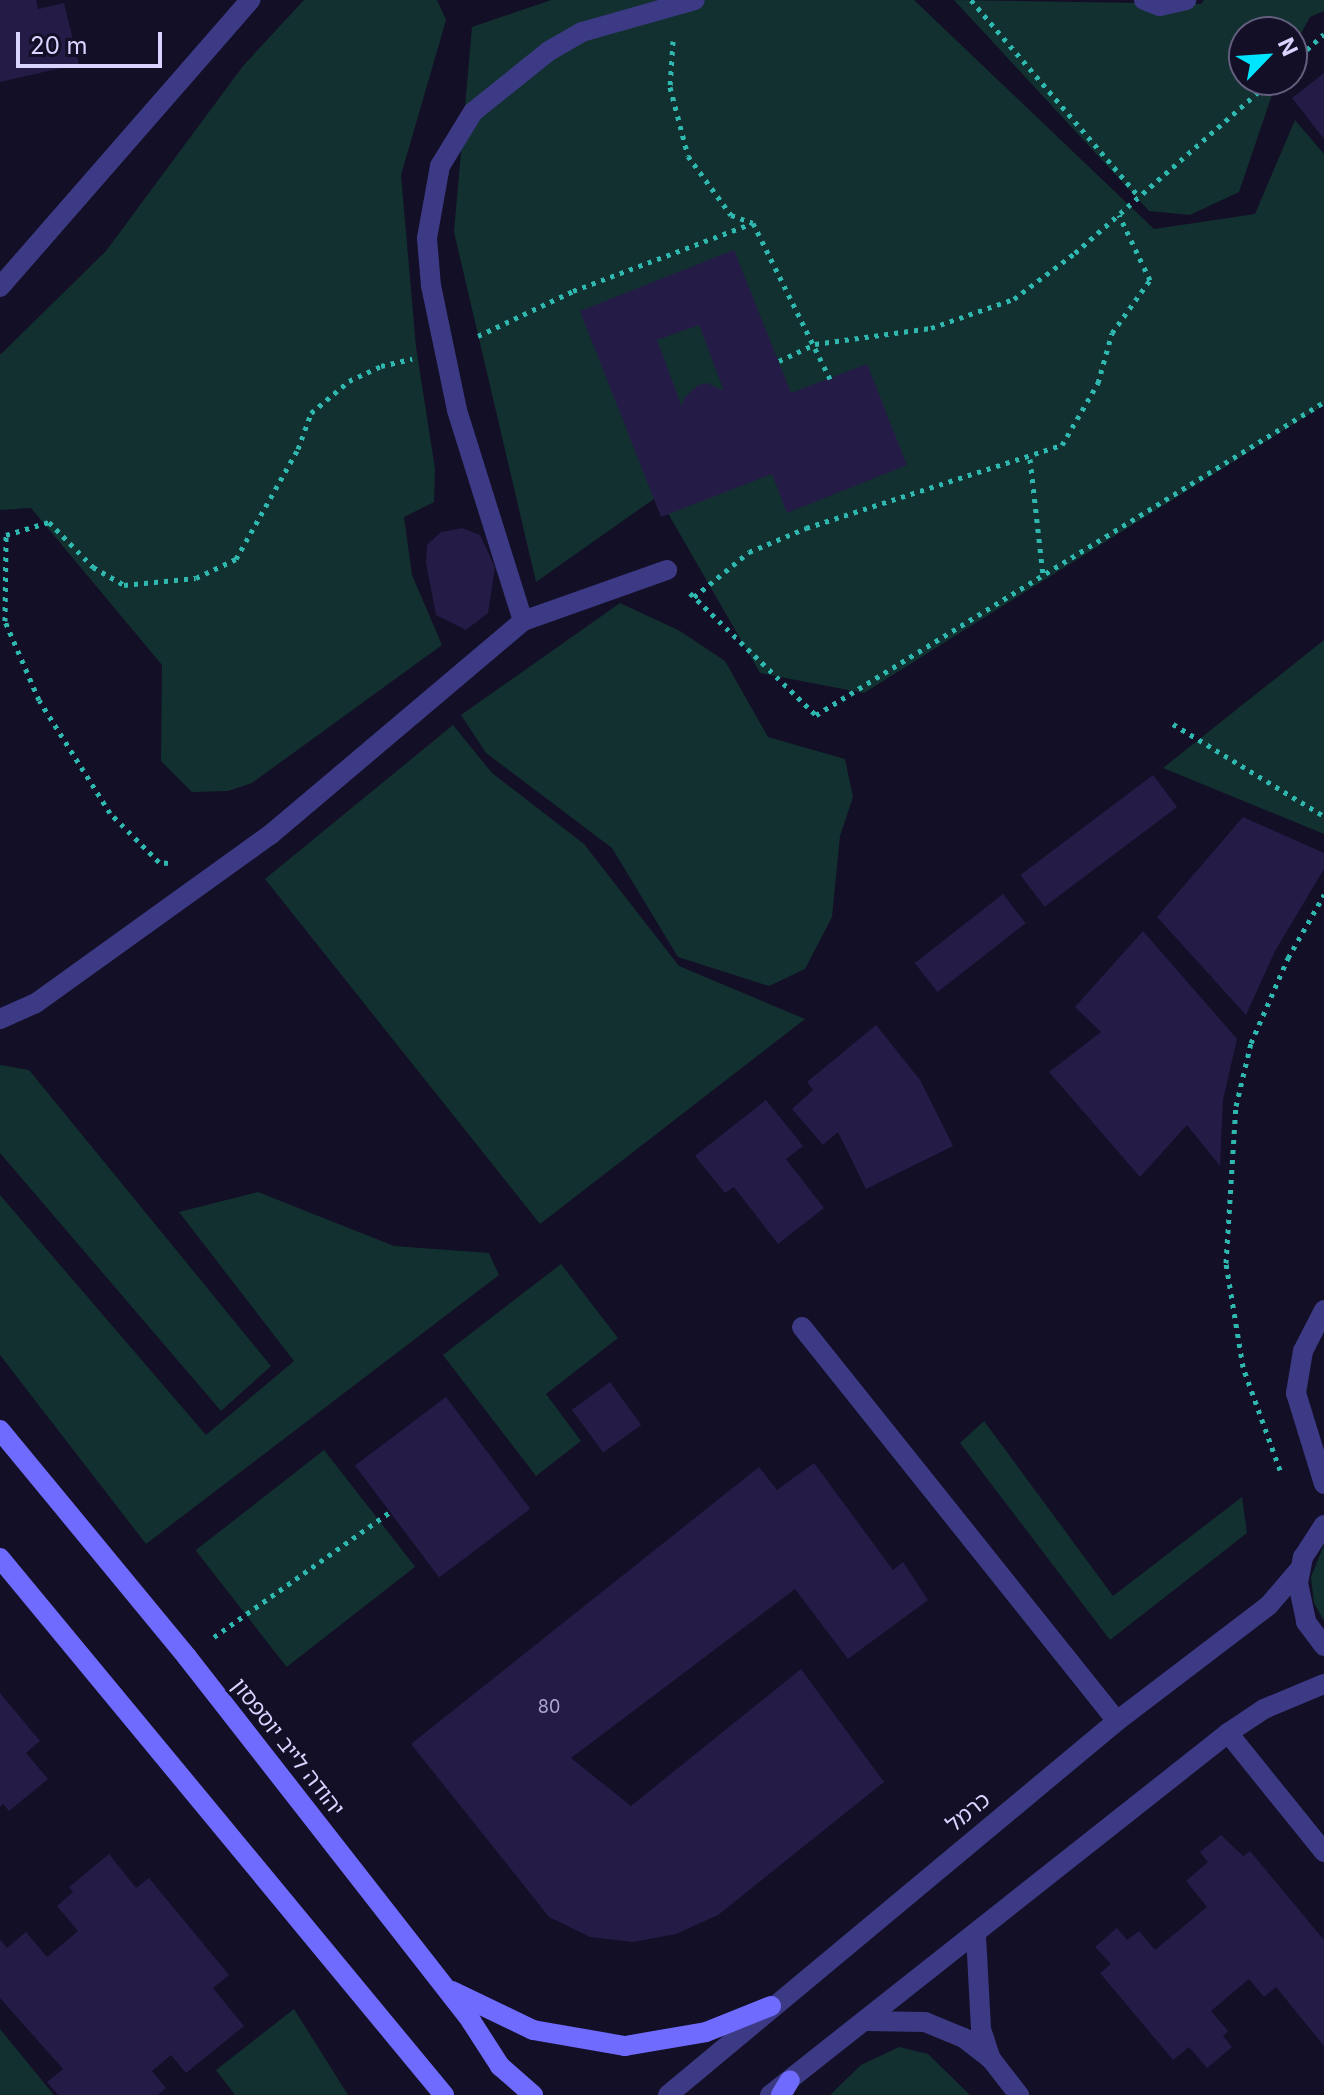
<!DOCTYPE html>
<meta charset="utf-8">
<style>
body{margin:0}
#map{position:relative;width:1324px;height:2095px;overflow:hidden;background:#130f26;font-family:Inter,"Noto Sans Hebrew",sans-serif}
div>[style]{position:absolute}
.green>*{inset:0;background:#12302f;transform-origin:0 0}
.building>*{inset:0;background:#241b47;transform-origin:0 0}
.path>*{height:5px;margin-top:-2.5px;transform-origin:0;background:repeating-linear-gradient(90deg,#2fb8b0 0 4px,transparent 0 10px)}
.lane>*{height:20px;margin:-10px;padding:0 10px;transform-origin:10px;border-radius:10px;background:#3d3a85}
.street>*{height:20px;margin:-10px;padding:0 10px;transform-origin:10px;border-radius:10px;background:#3d3a85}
.secondary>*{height:20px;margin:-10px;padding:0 10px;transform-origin:10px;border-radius:10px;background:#6f6bff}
span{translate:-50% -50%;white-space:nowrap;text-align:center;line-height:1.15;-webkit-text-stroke:6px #130f26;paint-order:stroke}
.number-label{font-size:18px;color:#aca6d1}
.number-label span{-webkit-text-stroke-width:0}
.street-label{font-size:22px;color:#d9d4ff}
.north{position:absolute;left:1228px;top:16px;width:80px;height:80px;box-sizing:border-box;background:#130f26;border:2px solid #625e7d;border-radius:50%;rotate:65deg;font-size:22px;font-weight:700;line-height:32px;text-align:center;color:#d9d4ff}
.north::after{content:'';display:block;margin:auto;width:28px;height:36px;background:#00e5ff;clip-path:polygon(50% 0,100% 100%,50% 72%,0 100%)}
.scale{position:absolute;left:16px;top:32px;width:146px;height:36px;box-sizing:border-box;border:4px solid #d9d4ff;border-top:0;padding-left:10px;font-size:24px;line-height:28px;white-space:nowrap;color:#d9d4ff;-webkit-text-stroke:6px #130f26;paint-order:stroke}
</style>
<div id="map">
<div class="green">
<div style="clip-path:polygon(304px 0,437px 0,446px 20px,401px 175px,416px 347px,435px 469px,434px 502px,404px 517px,412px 575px,442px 645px,252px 783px,228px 791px,192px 792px,161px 761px,162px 665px,31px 508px,0 510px,0 355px,106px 251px,243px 66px)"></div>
<div style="clip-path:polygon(551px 0,914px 0,1154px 229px,1255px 214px,1295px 120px,1324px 154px,1324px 405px,864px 693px,760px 673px,658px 496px,536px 582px,454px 232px,472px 27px)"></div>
<div style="clip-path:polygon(954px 0,1201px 4px,1204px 0,1324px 0,1324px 11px,1310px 17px,1292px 50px,1292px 32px,1244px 32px,1244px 80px,1277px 80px,1239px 192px,1190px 215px,1149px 211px)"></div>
<div style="clip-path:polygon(620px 603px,680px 631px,725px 661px,768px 737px,845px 759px,853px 797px,840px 836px,832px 917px,805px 969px,769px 986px,678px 957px,612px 848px,486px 753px,461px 715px)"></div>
<div style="clip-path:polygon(1324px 640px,1324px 834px,1163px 768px)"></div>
<div style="clip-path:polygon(453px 725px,492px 773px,584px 844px,679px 966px,805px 1019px,540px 1224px,265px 879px)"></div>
<div style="clip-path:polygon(0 1065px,29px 1070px,271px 1366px,221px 1411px,0 1153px)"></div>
<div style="clip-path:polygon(258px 1192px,394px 1246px,489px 1253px,499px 1275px,146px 1544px,0 1355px,0 1195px,206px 1435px,294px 1361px,179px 1212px)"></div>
<div style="clip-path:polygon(561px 1264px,618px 1338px,546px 1394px,581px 1441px,536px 1476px,443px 1355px)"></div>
<div style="clip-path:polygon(984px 1421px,1113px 1596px,1242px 1497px,1247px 1533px,1110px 1640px,960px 1443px)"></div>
<div style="left:324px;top:1450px;width:148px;height:163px;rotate:52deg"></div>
<div style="clip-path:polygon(1324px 1545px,1324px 1621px,1314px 1603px,1311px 1577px)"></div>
<div style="clip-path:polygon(294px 2009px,348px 2095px,235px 2095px,216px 2070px)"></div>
<div style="clip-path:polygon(0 2029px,54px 2095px,0 2095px)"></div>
<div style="clip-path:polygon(899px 2047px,928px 2054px,970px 2095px,830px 2095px,861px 2065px)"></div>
</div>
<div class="building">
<div style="clip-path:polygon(0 0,36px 0,38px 9px,64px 3px,79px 64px,0 82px)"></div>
<div style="clip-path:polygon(1324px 73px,1324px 139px,1292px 98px)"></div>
<div style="clip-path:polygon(evenodd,734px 250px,791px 393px,867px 364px,907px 465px,787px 513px,772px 474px,661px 517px,580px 311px,734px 250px,699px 325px,724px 391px,707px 383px,697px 386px,684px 398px,682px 407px,657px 340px,699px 325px)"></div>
<div style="clip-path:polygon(462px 528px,480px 535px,495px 567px,488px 613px,466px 630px,436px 615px,426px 563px,427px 545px,441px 532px)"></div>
<div style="left:1153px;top:775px;width:40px;height:166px;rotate:53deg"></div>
<div style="clip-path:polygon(1243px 817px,1324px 853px,1324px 869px,1275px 951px,1246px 1015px,1157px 917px)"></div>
<div style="left:1003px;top:894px;width:37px;height:112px;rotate:52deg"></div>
<div style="clip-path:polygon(1143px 931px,1237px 1039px,1223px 1100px,1220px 1166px,1187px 1125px,1140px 1177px,1049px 1072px,1101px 1032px,1075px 1007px)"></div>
<div style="clip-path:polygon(876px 1025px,920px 1080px,953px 1146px,866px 1189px,838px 1132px,823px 1145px,792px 1109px,813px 1090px,807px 1082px)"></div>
<div style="clip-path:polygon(766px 1100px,803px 1146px,786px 1159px,824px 1208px,778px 1244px,734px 1187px,725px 1193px,695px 1156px)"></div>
<div style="left:610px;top:1382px;width:53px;height:47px;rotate:54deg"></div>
<div style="left:446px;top:1397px;width:140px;height:114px;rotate:53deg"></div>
<div style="clip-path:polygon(814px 1463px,893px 1570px,903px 1562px,928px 1600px,848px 1659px,795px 1589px,571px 1758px,631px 1806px,801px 1669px,884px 1782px,718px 1915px,676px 1934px,633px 1942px,590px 1937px,549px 1917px,411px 1744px,759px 1467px,777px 1490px)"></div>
<div style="clip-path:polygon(0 1693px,40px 1741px,26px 1753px,48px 1779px,9px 1811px,3px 1804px,0 1807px)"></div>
<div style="clip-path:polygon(1221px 1835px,1243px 1856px,1250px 1851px,1324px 1940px,1324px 2046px,1276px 1987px,1264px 1997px,1249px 1979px,1211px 2011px,1228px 2031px,1223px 2036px,1232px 2047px,1207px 2068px,1189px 2047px,1173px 2060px,1100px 1973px,1111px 1964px,1095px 1947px,1117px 1928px,1127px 1940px,1139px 1931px,1155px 1950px,1207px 1907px,1186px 1881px,1208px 1862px,1200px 1852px)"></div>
<div style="clip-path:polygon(109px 1854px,136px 1888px,149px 1878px,229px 1975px,213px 1988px,244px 2026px,186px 2073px,171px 2055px,152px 2071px,166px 2088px,158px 2095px,58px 2095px,47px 2082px,63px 2069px,0 1998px,0 1940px,7px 1948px,26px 1932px,47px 1957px,78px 1931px,57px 1906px,73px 1892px,69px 1887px)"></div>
</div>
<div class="path">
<div style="left:971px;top:0;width:259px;rotate:49.5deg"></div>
<div style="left:673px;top:41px;width:46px;rotate:93.7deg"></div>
<div style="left:670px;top:87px;width:71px;rotate:75.4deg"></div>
<div style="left:688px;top:156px;width:73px;rotate:53.9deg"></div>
<div style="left:731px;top:215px;width:23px;rotate:20deg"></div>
<div style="left:1292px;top:63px;width:43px;rotate:-42.2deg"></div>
<div style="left:478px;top:336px;width:105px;rotate:-25.3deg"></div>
<div style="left:573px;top:291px;width:192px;rotate:-20.7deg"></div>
<div style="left:753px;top:223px;width:174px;rotate:63.7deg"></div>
<div style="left:779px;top:361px;width:40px;rotate:-25deg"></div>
<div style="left:815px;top:344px;width:117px;rotate:-7.9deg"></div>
<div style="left:931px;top:328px;width:88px;rotate:-19.3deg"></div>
<div style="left:1014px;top:299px;width:76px;rotate:-37deg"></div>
<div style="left:1075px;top:253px;width:262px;rotate:-41.3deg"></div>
<div style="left:1030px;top:459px;width:117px;rotate:83.6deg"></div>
<div style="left:690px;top:593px;width:175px;rotate:44.1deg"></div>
<div style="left:816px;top:715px;width:597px;rotate:-31.64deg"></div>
<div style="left:694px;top:597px;width:71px;rotate:-39.3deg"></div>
<div style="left:749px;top:552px;width:62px;rotate:-22.8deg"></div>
<div style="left:806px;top:528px;width:269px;rotate:-18deg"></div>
<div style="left:1062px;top:445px;width:72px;rotate:-59.9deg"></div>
<div style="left:1098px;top:383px;width:52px;rotate:-74.4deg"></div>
<div style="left:1112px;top:333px;width:65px;rotate:-54.4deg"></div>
<div style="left:1150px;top:280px;width:72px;rotate:-115.5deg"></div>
<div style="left:1173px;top:724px;width:177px;rotate:31.4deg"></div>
<div style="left:168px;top:863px;width:9px;rotate:-174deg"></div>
<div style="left:159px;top:862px;width:69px;rotate:-135deg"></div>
<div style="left:110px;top:813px;width:133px;rotate:-122.1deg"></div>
<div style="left:39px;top:700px;width:86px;rotate:-113.3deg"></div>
<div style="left:5px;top:621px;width:86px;rotate:-89.3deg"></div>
<div style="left:6px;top:535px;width:45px;rotate:-16.8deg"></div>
<div style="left:49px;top:522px;width:63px;rotate:45.6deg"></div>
<div style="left:93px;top:567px;width:36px;rotate:30deg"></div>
<div style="left:124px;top:585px;width:72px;rotate:-5.6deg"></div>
<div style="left:196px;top:578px;width:44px;rotate:-25.4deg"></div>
<div style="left:236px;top:559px;width:126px;rotate:-60.6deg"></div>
<div style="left:298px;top:449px;width:38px;rotate:-70deg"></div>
<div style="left:311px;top:413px;width:50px;rotate:-40.1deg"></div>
<div style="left:349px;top:381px;width:35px;rotate:-25deg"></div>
<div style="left:381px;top:366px;width:32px;rotate:-13deg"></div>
<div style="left:1280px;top:1470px;width:109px;rotate:-109.8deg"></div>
<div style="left:1243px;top:1367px;width:105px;rotate:-99.3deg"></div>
<div style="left:1226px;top:1263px;width:157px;rotate:-86.4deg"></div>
<div style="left:1236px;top:1106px;width:65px;rotate:-76.6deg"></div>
<div style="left:1251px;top:1043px;width:93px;rotate:-66.5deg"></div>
<div style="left:1288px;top:958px;width:73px;rotate:-60.3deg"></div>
<div style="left:214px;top:1637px;width:216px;rotate:-35.4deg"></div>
</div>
<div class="lane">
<div style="left:1144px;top:0;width:17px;rotate:21deg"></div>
<div style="left:1160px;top:6px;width:27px;rotate:-13deg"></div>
<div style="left:0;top:287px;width:381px;rotate:-48.9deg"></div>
<div style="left:523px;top:621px;width:153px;rotate:-19.5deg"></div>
<div style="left:0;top:1019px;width:39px;rotate:-24deg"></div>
<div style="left:36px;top:1003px;width:288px;rotate:-35.7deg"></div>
<div style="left:270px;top:835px;width:331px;rotate:-40.2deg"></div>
<div style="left:523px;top:621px;width:221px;rotate:-107.4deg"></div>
<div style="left:457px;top:410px;width:127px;rotate:-101.8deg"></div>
<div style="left:431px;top:286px;width:48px;rotate:-94.8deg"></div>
<div style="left:427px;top:238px;width:73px;rotate:-79.8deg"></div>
<div style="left:440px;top:166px;width:63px;rotate:-58.6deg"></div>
<div style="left:473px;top:112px;width:97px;rotate:-38.8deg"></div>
<div style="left:549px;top:51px;width:38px;rotate:-30deg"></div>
<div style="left:582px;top:32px;width:117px;rotate:-15.8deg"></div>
<div style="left:802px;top:1327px;width:504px;rotate:51.36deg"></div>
<div style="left:1228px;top:1733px;width:153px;rotate:51.1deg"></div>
</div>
<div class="street">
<div style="left:1324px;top:1310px;width:46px;rotate:117.1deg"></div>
<div style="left:1303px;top:1351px;width:43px;rotate:99.5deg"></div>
<div style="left:1296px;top:1393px;width:95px;rotate:72.9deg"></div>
<div style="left:1324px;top:1525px;width:38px;rotate:123deg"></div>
<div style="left:1303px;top:1557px;width:26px;rotate:101deg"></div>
<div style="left:1298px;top:1583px;width:40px;rotate:78deg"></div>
<div style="left:1306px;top:1622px;width:30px;rotate:53deg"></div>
<div style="left:976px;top:1936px;width:93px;rotate:86.9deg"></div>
<div style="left:981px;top:2029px;width:32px;rotate:72deg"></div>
<div style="left:991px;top:2059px;width:46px;rotate:52.1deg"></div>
<div style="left:867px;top:2021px;width:58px;rotate:1deg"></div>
<div style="left:925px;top:2022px;width:42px;rotate:22.3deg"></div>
<div style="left:964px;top:2038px;width:34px;rotate:38deg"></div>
<div style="left:668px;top:2095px;width:584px;rotate:-39.79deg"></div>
<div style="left:1117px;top:1721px;width:191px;rotate:-37.3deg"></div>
<div style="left:1269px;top:1605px;width:48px;rotate:-49.3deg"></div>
<div style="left:770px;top:2095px;width:584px;rotate:-38.32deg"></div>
<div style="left:1228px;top:1733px;width:43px;rotate:-33.7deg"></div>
<div style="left:1264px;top:1709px;width:65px;rotate:-22.6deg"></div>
</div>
<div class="secondary">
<div style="left:0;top:1430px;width:294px;rotate:50.5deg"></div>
<div style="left:187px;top:1657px;width:462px;rotate:52deg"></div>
<div style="left:471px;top:2021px;width:54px;rotate:57.2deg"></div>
<div style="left:500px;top:2066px;width:44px;rotate:41.3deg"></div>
<div style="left:0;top:1558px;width:697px;rotate:50.42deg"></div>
<div style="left:452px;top:1991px;width:90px;rotate:25.7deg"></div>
<div style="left:533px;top:2030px;width:93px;rotate:9.9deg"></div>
<div style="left:625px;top:2046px;width:82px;rotate:-9.8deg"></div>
<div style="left:706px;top:2032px;width:70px;rotate:-21.8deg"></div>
<div style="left:781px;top:2095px;width:17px;rotate:-59deg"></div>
</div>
<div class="number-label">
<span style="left:549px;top:1707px">80</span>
</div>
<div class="street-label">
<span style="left:288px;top:1747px;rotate:52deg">יהודה לייב יוספסון</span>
<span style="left:968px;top:1812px;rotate:-39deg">כרמל</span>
</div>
<div class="north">N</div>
<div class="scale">20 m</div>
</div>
